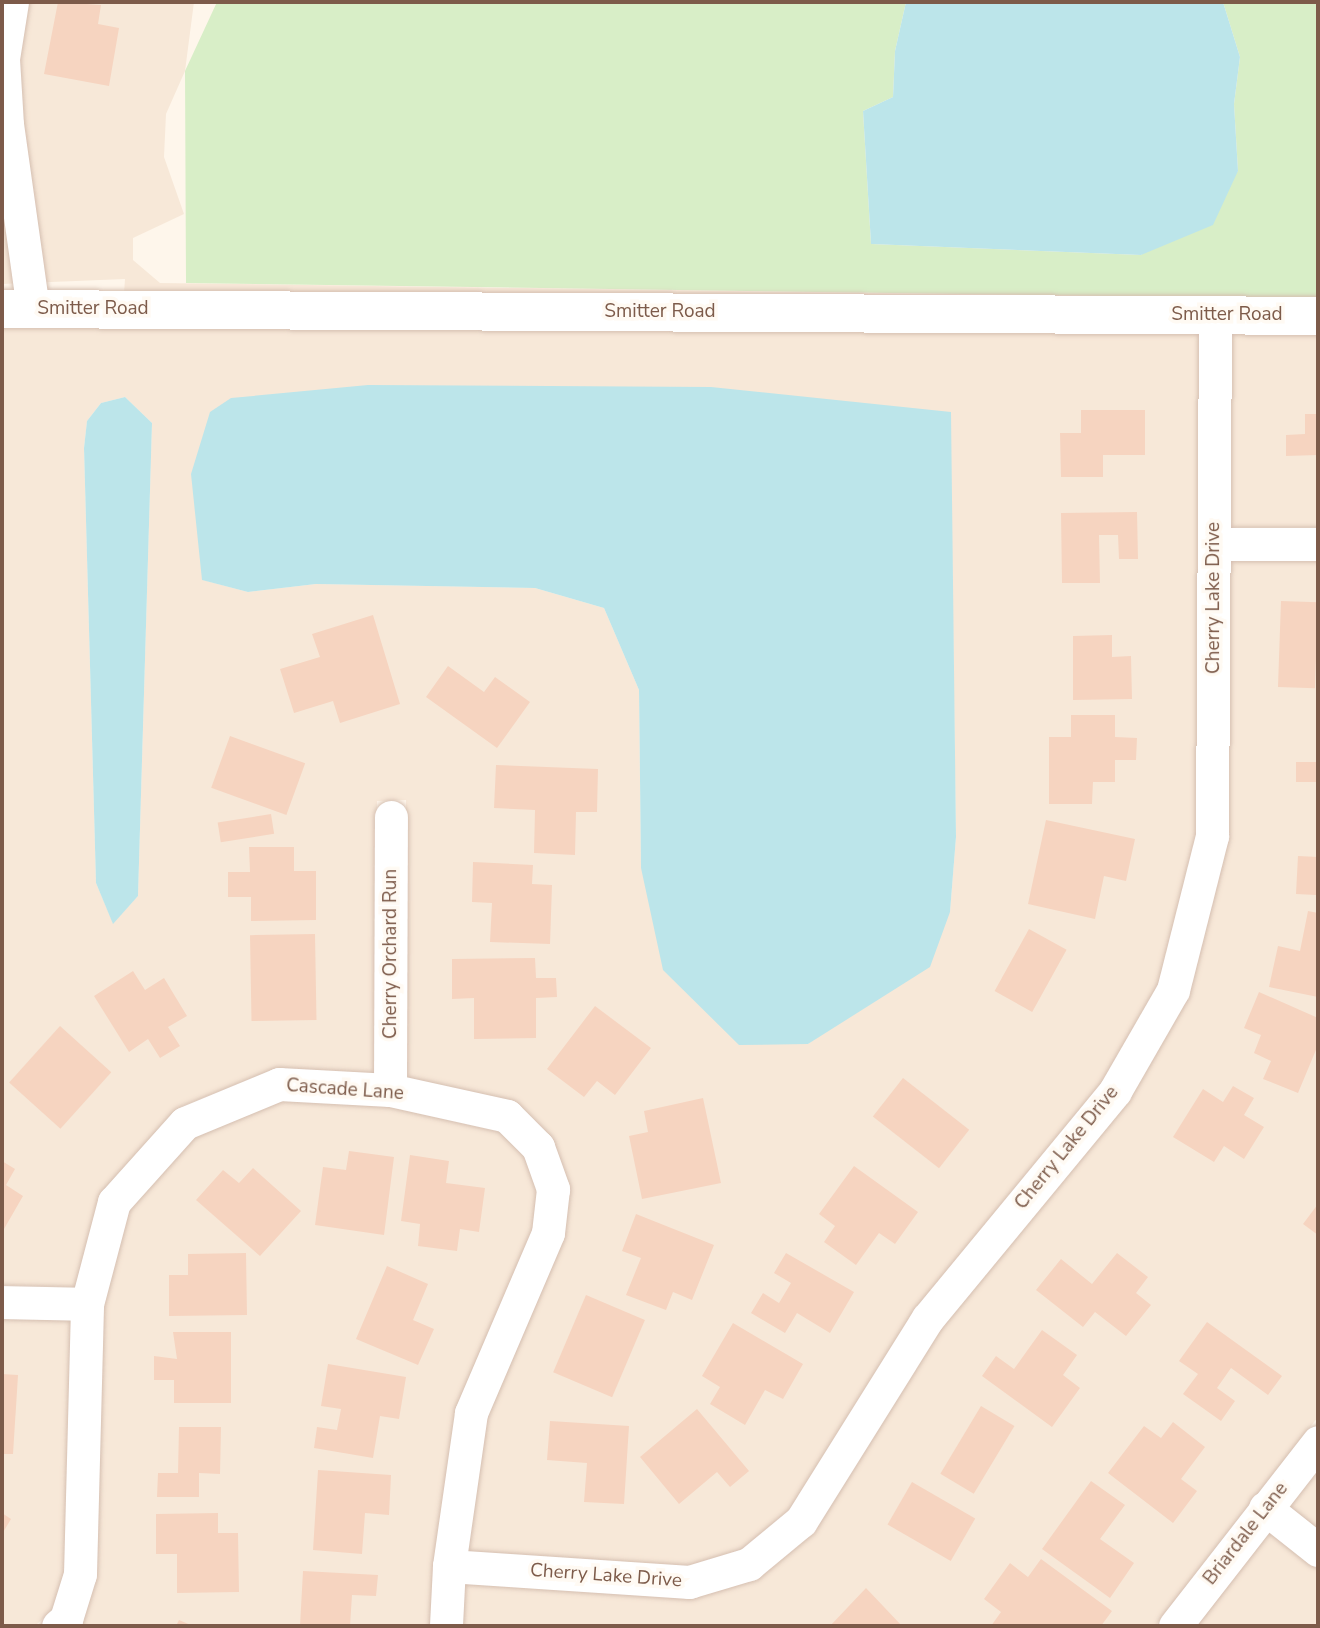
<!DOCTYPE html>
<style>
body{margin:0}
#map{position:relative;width:1320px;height:1628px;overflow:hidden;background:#fef6eb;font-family:"Nunito Sans",sans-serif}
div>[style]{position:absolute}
.residential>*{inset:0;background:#f7e8d8;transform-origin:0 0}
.green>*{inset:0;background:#d8eec7}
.water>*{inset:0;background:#bce5ea}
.building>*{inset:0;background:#f6d4c0;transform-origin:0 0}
.roads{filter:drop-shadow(0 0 2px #d5bfb1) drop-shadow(0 0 2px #d5bfb1)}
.minor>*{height:33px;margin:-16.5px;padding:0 16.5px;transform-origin:16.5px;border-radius:16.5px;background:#fff}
.tertiary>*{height:38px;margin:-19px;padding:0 19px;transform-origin:19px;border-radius:19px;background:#fff}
span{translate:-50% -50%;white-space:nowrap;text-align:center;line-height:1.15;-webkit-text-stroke:7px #fffaf3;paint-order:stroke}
.street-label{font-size:19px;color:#7d5b4a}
.frame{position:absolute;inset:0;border:4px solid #7d5b4a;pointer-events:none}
</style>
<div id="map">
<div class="residential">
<div style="clip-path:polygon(2px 2px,194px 2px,185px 71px,166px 114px,164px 157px,184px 214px,133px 238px,133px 260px,160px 283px,1305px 299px,124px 293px,125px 279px,2px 284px)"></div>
<div style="clip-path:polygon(evenodd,2px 325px,1200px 332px,1197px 833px,1160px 983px,1104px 1080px,790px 1509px,743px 1549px,687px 1566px,466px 1551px,486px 1418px,561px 1240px,552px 1141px,405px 1077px,406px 800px,377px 801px,375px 1073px,274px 1069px,180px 1107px,76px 1287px,2px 1285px,2px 325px,125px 397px,152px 423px,138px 896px,113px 923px,96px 883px,84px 448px,87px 421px,101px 403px,125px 397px,2px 325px,950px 412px,956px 837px,950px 912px,848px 1016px,808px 1044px,641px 868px,639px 690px,604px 608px,535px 588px,316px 584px,248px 592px,203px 580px,198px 532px,950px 412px)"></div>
<div style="left:1230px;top:332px;width:88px;height:195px"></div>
<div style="clip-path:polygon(1230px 560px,1318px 561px,1318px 1417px,1155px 1626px,461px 1626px,463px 1584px,692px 1599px,758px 1577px,1185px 999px)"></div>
<div style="clip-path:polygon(281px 1101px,389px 1107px,500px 1132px,526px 1157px,538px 1191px,534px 1228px,432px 1626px,79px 1626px,101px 1307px,127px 1211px,193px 1137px)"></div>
<div style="clip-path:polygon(2px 1319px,72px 1320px,66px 1571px,53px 1609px,35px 1626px,2px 1626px)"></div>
<div style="clip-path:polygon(1318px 1466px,1318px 1530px,1287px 1506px)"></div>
<div style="clip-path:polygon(1268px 1531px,1318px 1570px,1318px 1626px,1194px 1626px)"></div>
</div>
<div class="green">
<div style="clip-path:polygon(217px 2px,906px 2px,895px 51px,893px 97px,863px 111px,871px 244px,1141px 255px,1238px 171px,1234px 104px,1240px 57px,1223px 2px,1318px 2px,1318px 299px,186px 283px,185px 71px)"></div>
</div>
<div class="water">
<div style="clip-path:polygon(906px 2px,1223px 2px,1240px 57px,1234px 104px,1238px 171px,1213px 225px,1141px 255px,871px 244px,863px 111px,893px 97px,895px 51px)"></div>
<div style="clip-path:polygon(368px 385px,711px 387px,951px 412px,956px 837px,950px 912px,930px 967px,808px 1044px,739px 1045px,663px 970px,641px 868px,639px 690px,604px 608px,535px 588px,316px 584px,248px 592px,202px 580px,191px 474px,210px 412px,231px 398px)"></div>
<div style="clip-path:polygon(125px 397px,152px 423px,138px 896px,113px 924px,96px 883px,84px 448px,87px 421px,101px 403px)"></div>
</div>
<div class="building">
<div style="clip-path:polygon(58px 2px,101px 5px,98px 24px,119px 28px,109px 86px,44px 74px)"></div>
<div style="clip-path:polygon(1081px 410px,1145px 410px,1145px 455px,1103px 455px,1103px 477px,1061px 477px,1060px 433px,1081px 433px)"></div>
<div style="clip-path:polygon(1305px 414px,1318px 414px,1318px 455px,1286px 456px,1286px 435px,1305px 434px)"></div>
<div style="clip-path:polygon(1137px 512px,1138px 559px,1119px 559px,1118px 535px,1099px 535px,1100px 583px,1062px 583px,1061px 513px)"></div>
<div style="left:1281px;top:601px;width:37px;height:86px;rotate:2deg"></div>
<div style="clip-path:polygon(373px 615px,400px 704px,340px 723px,333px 701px,294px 713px,280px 669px,320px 657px,312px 634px)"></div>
<div style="clip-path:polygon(1112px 635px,1112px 657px,1131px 656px,1132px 699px,1073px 700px,1073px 636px)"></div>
<div style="clip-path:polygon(448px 666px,484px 692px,495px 677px,530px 702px,497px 748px,426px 697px)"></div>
<div style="clip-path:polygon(1071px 715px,1115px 715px,1115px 737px,1137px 738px,1136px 760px,1115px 760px,1115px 782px,1093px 782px,1092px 804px,1049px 804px,1049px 737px,1071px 737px)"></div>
<div style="left:230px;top:736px;width:80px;height:55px;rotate:20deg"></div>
<div style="clip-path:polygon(1296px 762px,1318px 762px,1318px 802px,1316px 782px,1296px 782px)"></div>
<div style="clip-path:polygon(496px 765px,598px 769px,597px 812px,576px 812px,575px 855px,534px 853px,535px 810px,494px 808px)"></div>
<div style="left:271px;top:814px;width:20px;height:54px;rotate:81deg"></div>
<div style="clip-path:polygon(1046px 820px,1135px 839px,1126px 881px,1104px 876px,1095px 919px,1028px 904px)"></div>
<div style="clip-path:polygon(249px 847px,294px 847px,294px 871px,316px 871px,316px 920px,251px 921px,251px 897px,228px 897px,228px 872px,250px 872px)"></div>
<div style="left:1298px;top:856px;width:20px;height:38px;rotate:3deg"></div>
<div style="clip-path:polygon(473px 862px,533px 865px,532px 884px,552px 885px,550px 944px,490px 942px,492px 903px,472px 902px)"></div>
<div style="clip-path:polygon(1308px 911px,1318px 913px,1318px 997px,1269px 987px,1278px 946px,1300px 951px)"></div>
<div style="left:1029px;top:929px;width:43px;height:71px;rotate:29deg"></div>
<div style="left:315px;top:934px;width:86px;height:65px;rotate:89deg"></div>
<div style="clip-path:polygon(535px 958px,536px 978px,556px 978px,557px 997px,536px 998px,536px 1038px,474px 1039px,474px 998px,452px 999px,452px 959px)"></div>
<div style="clip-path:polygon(133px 971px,145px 990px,164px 978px,187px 1016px,168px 1027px,180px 1046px,160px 1058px,148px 1039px,129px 1052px,94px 996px)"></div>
<div style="clip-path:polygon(1259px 992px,1318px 1018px,1318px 1045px,1298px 1093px,1263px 1079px,1271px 1061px,1254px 1053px,1261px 1035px,1244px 1028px)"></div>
<div style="clip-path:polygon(595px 1006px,651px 1048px,615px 1095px,597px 1081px,584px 1097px,547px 1069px)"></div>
<div style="left:60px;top:1026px;width:69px;height:76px;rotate:42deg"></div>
<div style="left:903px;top:1078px;width:84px;height:49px;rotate:38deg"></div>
<div style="clip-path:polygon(1233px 1086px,1254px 1098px,1244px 1115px,1264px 1127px,1244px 1159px,1224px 1146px,1214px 1162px,1173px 1137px,1203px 1089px,1223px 1102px)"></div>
<div style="clip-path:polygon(703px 1098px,721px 1183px,642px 1199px,629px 1136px,648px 1132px,644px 1111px)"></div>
<div style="clip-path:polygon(349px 1151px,394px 1157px,384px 1235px,315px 1225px,323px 1167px,346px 1170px)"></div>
<div style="clip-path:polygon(410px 1155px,449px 1161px,446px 1183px,485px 1188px,479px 1232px,460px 1229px,457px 1251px,418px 1246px,420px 1224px,401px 1221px)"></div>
<div style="clip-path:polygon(2px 1161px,15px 1169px,6px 1185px,23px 1196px,4px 1229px)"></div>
<div style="clip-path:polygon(854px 1166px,918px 1212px,895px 1244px,879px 1233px,856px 1265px,824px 1242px,835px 1226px,819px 1214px)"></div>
<div style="clip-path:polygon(253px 1168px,301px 1211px,260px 1256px,196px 1200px,223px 1170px,239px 1183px)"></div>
<div style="clip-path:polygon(1318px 1204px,1318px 1235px,1303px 1224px)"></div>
<div style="clip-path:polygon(636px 1214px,714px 1245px,692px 1300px,673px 1292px,666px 1310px,626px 1295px,641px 1258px,622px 1251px)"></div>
<div style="clip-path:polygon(246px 1253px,247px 1315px,169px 1316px,169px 1275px,188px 1275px,188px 1254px)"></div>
<div style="clip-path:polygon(786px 1253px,854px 1292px,830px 1333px,797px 1313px,785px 1333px,751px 1313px,763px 1293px,779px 1303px,791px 1283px,774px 1273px)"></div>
<div style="clip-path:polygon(1117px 1253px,1148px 1277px,1136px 1293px,1151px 1305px,1126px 1336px,1095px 1312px,1083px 1327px,1036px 1290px,1061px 1259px,1092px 1284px)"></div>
<div style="clip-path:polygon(387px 1266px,428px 1284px,413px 1320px,434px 1329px,418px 1365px,356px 1339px)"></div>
<div style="left:586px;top:1295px;width:64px;height:84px;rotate:23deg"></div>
<div style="clip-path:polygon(1207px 1322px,1282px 1376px,1268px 1395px,1231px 1368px,1217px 1388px,1235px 1401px,1221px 1421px,1183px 1394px,1198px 1374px,1179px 1361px)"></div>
<div style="clip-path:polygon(733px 1323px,803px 1364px,783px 1399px,765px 1390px,745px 1425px,710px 1404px,720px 1387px,702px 1376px)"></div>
<div style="clip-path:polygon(1042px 1330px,1077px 1355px,1063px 1375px,1080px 1388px,1052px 1427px,982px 1376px,996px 1356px,1014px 1369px)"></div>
<div style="clip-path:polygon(173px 1332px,231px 1332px,231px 1403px,174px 1403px,174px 1380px,154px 1380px,154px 1356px,177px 1359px)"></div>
<div style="clip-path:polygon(328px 1364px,406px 1377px,399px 1419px,380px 1416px,373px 1458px,314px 1448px,317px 1427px,337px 1430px,341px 1409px,321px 1406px)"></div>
<div style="clip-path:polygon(2px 1374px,18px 1375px,13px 1454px,2px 1454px)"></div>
<div style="left:981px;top:1406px;width:39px;height:79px;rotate:31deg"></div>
<div style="clip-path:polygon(697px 1409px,749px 1471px,730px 1487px,717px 1472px,679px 1504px,640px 1457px)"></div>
<div style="clip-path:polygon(550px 1421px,629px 1426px,624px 1504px,584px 1502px,587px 1463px,547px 1460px)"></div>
<div style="clip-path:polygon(1173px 1422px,1205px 1447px,1181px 1479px,1197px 1491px,1173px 1523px,1108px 1473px,1144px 1426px,1161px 1438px)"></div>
<div style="clip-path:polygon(179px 1427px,221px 1427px,220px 1474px,199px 1473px,199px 1497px,157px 1497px,158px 1473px,178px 1473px)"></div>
<div style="clip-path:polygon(318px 1470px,391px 1475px,389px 1515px,365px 1513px,362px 1554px,313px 1550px)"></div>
<div style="clip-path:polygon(1091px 1481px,1125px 1505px,1100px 1539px,1134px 1563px,1110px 1598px,1042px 1549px)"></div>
<div style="left:912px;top:1482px;width:73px;height:49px;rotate:30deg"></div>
<div style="clip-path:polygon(2px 1513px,11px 1519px,2px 1534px)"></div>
<div style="clip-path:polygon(218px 1513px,218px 1533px,238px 1533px,239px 1592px,177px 1593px,177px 1554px,156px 1554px,156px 1514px)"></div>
<div style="clip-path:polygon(1041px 1559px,1112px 1611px,1101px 1626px,991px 1626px,1001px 1612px,984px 1599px,1010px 1563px,1028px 1577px)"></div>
<div style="clip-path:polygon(303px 1571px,378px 1575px,376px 1596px,352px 1595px,350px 1626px,300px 1626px)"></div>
<div style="clip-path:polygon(866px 1588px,902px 1626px,830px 1626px)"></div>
<div style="clip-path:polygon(179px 1620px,193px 1626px,176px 1626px)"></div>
</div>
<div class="roads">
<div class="minor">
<div style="left:12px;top:2px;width:58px;rotate:99deg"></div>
<div style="left:3px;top:59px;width:65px;rotate:86.5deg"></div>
<div style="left:7px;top:124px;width:187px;rotate:82deg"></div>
<div style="left:1215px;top:544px;width:103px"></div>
<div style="left:390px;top:1090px;width:273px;rotate:-89.8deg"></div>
<div style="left:2px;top:1302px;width:85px;rotate:1.3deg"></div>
<div style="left:1265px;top:1508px;width:68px;rotate:38.4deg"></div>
<div style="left:449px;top:1566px;width:241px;rotate:3.8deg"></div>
<div style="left:689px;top:1582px;width:63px;rotate:-16.7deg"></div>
<div style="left:749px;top:1564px;width:67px;rotate:-39.6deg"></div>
<div style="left:801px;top:1521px;width:239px;rotate:-58deg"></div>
<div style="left:928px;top:1318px;width:294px;rotate:-50.5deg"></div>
<div style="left:1115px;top:1091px;width:116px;rotate:-60.1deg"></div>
<div style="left:1173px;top:990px;width:159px;rotate:-75.8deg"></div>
<div style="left:1212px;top:836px;width:521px;rotate:-89.67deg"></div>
<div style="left:58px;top:1626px;width:11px;rotate:-41deg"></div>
<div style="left:66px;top:1619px;width:47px;rotate:-72.7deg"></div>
<div style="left:80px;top:1574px;width:270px;rotate:-88.5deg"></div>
<div style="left:87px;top:1304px;width:106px;rotate:-75.2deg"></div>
<div style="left:114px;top:1202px;width:106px;rotate:-48.1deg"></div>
<div style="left:185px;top:1123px;width:102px;rotate:-22.5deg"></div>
<div style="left:279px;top:1084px;width:111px;rotate:3.1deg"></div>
<div style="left:390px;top:1090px;width:120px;rotate:12.5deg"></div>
<div style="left:507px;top:1116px;width:44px;rotate:45deg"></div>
<div style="left:538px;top:1147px;width:45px;rotate:70.3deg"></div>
<div style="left:553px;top:1189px;width:44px;rotate:96.5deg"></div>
<div style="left:548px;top:1233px;width:196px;rotate:113.2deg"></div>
<div style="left:471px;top:1413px;width:155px;rotate:98.2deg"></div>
<div style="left:449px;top:1566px;width:60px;rotate:92.9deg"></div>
<div style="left:1175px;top:1626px;width:233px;rotate:-52.1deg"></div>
</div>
<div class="tertiary">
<div style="left:2px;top:309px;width:1316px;rotate:0.3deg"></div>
</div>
</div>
<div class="street-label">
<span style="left:93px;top:309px">Smitter Road</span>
<span style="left:660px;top:312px">Smitter Road</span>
<span style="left:1227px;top:315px">Smitter Road</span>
<span style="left:1214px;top:598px;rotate:-90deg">Cherry Lake Drive</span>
<span style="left:391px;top:954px;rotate:-90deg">Cherry Orchard Run</span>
<span style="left:345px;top:1090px;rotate:4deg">Cascade Lane</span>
<span style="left:1067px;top:1148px;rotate:-51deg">Cherry Lake Drive</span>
<span style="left:1246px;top:1534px;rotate:-52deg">Briardale Lane</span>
<span style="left:606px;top:1576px;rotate:4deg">Cherry Lake Drive</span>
</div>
<div class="frame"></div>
</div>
